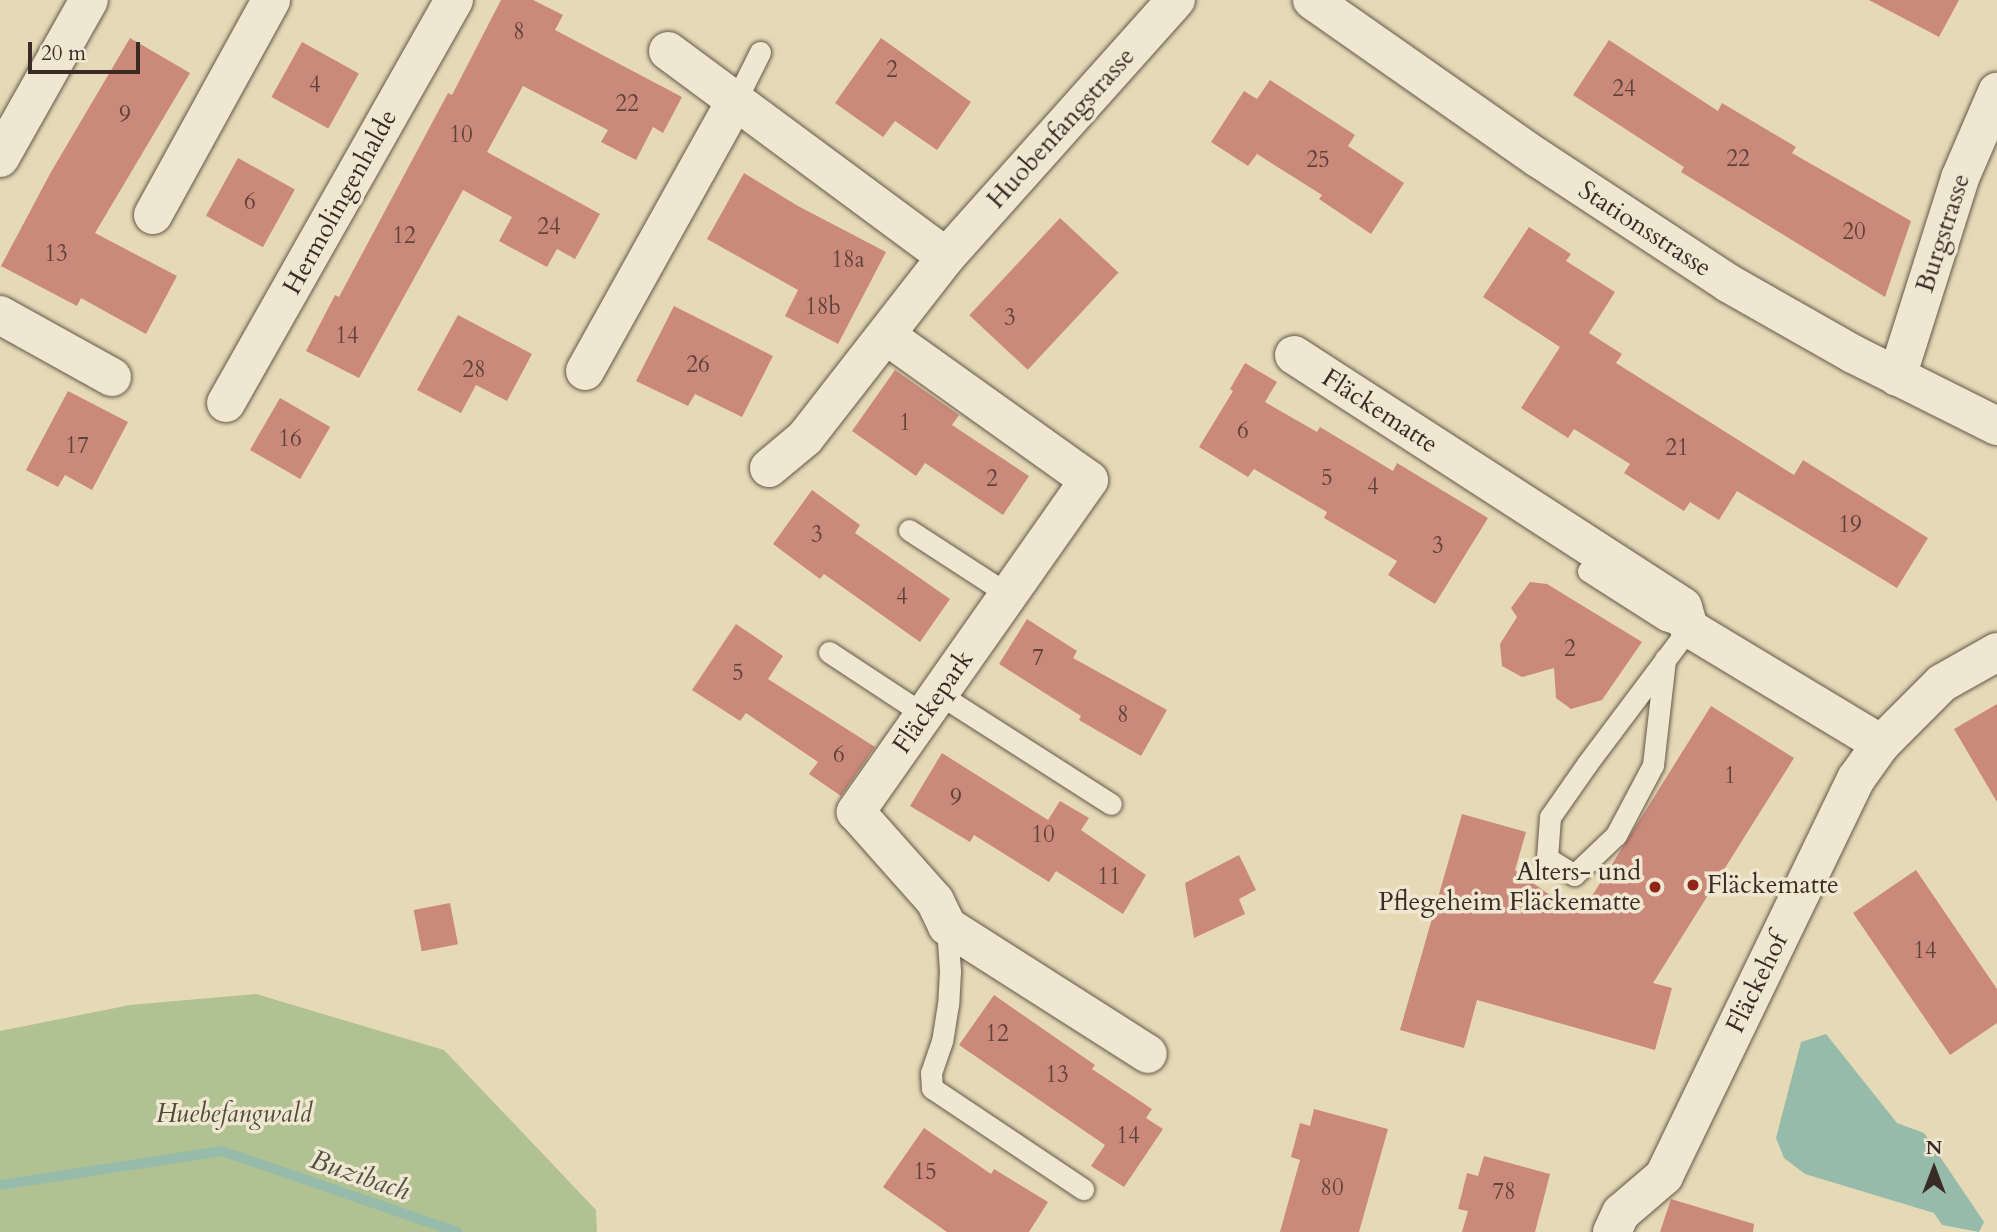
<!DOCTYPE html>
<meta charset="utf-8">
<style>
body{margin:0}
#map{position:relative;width:1997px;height:1232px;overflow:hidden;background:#e6dab6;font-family:Cardo,serif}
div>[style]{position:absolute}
.green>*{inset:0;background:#b0c192}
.water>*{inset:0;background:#97bbaa}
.stream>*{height:10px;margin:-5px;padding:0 5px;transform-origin:5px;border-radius:5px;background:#97bbaa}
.building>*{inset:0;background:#cb897a;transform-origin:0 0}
.roads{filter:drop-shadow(0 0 2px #64584b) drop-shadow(0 0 2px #64584b)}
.service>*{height:21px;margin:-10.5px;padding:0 10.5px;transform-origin:10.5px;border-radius:10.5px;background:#efe7d0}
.minor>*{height:38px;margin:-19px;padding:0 19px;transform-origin:19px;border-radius:19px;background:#efe7d0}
.dots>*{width:19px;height:19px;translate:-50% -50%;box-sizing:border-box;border:4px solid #efe7d0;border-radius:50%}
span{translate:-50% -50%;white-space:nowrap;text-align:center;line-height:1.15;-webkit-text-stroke:7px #efe7d0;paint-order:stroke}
.number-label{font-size:23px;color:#5e433c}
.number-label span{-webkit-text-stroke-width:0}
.street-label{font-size:26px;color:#392c27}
.poi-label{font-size:26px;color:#392c27}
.right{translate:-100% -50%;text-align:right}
.left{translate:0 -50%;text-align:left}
.park-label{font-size:26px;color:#514a3c;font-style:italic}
.water-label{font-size:28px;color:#505048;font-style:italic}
.north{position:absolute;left:1899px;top:1134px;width:70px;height:70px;-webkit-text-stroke:5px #efe7d0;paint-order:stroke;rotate:0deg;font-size:19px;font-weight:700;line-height:28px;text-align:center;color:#392c27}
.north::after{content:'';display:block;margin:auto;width:24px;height:32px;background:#392c27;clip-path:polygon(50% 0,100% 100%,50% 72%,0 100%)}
.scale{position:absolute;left:28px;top:42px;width:112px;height:32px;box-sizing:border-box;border:4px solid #392c27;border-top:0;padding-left:9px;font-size:21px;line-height:24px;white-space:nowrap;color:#392c27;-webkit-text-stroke:5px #efe7d0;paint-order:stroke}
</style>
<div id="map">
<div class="green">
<div style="clip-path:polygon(256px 994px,444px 1050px,596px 1210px,597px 1232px,0 1232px,0 1031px,130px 1005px)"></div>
</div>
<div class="water">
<div style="clip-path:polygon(1826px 1034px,1897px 1123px,1924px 1133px,1984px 1222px,1979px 1232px,1942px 1225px,1934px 1213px,1805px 1174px,1784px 1158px,1776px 1138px,1801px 1042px)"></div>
</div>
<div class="stream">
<div style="left:0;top:1185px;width:225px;rotate:-8.7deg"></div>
<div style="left:222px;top:1151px;width:249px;rotate:19deg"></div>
</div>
<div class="building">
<div style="clip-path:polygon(501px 0,533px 0,563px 15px,555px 30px,682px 97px,663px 133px,653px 127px,636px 160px,601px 142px,608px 130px,523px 86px,487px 152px,600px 214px,575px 259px,557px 249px,547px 267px,499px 241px,512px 217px,463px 190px,359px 378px,306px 351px,335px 295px,339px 297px,448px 93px,452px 95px)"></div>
<div style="clip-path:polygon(1869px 0,1959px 0,1939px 37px)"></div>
<div style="clip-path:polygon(130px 38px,190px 73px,95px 233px,177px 276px,146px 334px,81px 298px,77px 306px,1px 266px,51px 172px)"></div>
<div style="clip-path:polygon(881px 38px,971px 102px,937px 150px,895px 121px,883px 137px,835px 103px)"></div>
<div style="clip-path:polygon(1609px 40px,1718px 111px,1722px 103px,1796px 147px,1792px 153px,1911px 221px,1885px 297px,1681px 172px,1684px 167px,1573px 95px)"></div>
<div style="left:302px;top:42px;width:65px;height:63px;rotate:29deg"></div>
<div style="clip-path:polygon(1270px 80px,1355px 135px,1348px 146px,1404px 183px,1371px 234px,1319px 199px,1322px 195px,1257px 154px,1248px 166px,1211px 142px,1244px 91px,1257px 99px)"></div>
<div style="left:238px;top:158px;width:65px;height:66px;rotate:29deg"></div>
<div style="clip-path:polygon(744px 173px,798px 206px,886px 252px,838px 344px,785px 316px,798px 290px,707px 239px)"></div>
<div style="left:1060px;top:218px;width:80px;height:133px;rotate:43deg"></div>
<div style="clip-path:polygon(1529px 227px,1571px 254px,1566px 261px,1615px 292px,1589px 333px,1622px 354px,1616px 363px,1794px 475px,1803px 460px,1928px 538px,1897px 588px,1737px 491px,1719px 520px,1690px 502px,1684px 511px,1624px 473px,1630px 464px,1574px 429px,1568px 438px,1521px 408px,1560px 347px,1483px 297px)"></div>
<div style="clip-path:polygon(674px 306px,773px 356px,742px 417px,695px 394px,688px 406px,636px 381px)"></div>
<div style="clip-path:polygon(458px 315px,532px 354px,507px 401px,476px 385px,461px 413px,417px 390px)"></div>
<div style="clip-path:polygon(1245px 363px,1277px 382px,1265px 402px,1317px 432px,1320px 427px,1393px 471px,1397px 463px,1488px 518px,1435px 604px,1388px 575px,1397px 561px,1324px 518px,1327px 512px,1254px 469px,1248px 477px,1199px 447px,1233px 391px,1230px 389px)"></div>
<div style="clip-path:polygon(895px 370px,959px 415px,952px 425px,1029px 476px,1003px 515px,925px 463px,916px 476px,852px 431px)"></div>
<div style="clip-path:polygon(68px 391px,128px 422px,92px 490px,65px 475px,58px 487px,26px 470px)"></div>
<div style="left:280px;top:398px;width:58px;height:60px;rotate:30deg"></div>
<div style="clip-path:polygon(812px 490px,860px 525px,855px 533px,950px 599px,920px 642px,824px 574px,820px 579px,773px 544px)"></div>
<div style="clip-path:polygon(1530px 582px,1547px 584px,1642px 642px,1602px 700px,1571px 709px,1556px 698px,1554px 668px,1522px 677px,1502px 666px,1500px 644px,1517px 617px,1511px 608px)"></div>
<div style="clip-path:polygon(1027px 619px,1077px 651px,1073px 658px,1167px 710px,1141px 756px,1079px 720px,1081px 716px,999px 664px)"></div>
<div style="clip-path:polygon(736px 624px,783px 656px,768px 679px,875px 747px,841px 796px,809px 774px,818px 762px,746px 713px,740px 721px,692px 690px)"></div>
<div style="clip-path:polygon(1997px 704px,1997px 802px,1954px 729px)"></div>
<div style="clip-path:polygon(1711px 706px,1794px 758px,1653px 983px,1672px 988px,1655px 1050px,1477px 1000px,1464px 1048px,1400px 1030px,1462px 814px,1526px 832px,1515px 870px,1568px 908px,1570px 905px,1582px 912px)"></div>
<div style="clip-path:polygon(942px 753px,1048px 820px,1060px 801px,1089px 818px,1081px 830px,1146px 875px,1123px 914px,1056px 871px,1049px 882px,974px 835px,970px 842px,910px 806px)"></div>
<div style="clip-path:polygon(1239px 855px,1256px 890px,1239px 899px,1245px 914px,1194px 938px,1185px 883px)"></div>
<div style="clip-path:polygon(1916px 870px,1997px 989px,1997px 1023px,1950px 1055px,1853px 913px)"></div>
<div style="left:450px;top:903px;width:42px;height:37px;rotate:79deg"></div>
<div style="clip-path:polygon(994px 995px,1095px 1065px,1092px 1069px,1152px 1109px,1146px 1118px,1163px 1129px,1124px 1187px,1091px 1166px,1105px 1145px,959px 1045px)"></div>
<div style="clip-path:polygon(1314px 1109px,1388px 1129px,1359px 1232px,1280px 1232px,1300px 1160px,1291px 1157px,1300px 1123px,1310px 1126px)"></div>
<div style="clip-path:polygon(924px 1128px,991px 1174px,994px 1169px,1048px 1202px,1029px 1232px,947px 1232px,883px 1187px)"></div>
<div style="clip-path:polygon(1484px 1156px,1550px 1174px,1535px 1232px,1462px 1232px,1468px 1211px,1458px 1209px,1467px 1173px,1478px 1176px)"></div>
<div style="clip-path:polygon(1671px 1199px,1754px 1224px,1753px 1232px,1660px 1232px)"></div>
</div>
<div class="roads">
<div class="service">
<div style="left:735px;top:102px;width:56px;rotate:-63.4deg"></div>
<div style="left:909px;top:530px;width:119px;rotate:33deg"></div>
<div style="left:1588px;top:571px;width:91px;rotate:32.5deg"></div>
<div style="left:1665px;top:620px;width:25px;rotate:18deg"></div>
<div style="left:1689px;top:628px;width:170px;rotate:126.9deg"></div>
<div style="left:1587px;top:764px;width:65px;rotate:124.9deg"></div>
<div style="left:1550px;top:817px;width:41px;rotate:94.2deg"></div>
<div style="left:1547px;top:858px;width:32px;rotate:32deg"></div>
<div style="left:1574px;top:875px;width:58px;rotate:-43.6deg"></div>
<div style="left:1616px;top:835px;width:79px;rotate:-62.1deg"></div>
<div style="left:1653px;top:765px;width:107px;rotate:-83.5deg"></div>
<div style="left:829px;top:652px;width:115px;rotate:33.3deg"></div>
<div style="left:939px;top:694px;width:204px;rotate:32.6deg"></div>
<div style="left:947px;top:926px;width:45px;rotate:86.2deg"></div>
<div style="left:950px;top:971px;width:33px;rotate:93deg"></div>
<div style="left:948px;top:1004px;width:37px;rotate:99deg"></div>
<div style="left:942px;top:1041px;width:34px;rotate:109deg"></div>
<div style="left:931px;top:1073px;width:15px;rotate:86deg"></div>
<div style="left:932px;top:1088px;width:182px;rotate:33.8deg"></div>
</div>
<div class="minor">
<div style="left:1312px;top:0;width:276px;rotate:35deg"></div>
<div style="left:1538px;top:158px;width:227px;rotate:33.3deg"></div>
<div style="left:1728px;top:283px;width:144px;rotate:29.6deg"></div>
<div style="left:1853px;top:354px;width:161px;rotate:26.6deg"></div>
<div style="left:668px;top:51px;width:346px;rotate:36.5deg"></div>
<div style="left:0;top:158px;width:181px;rotate:-60.6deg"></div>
<div style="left:153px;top:215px;width:245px;rotate:-61.2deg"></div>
<div style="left:0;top:315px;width:128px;rotate:29deg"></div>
<div style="left:887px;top:336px;width:248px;rotate:35.5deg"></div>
<div style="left:1089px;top:480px;width:406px;rotate:125.1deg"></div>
<div style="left:856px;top:812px;width:119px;rotate:48.4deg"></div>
<div style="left:935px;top:901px;width:28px;rotate:64deg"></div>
<div style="left:947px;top:926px;width:238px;rotate:32.5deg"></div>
<div style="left:1294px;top:355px;width:463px;rotate:32.9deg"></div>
<div style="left:1683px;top:607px;width:22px;rotate:74deg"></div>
<div style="left:1689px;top:628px;width:224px;rotate:31.1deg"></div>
<div style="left:585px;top:371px;width:308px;rotate:-60.9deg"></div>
<div style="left:1897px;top:377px;width:209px;rotate:-72.4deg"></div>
<div style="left:1960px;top:178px;width:94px;rotate:-66.7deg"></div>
<div style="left:226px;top:403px;width:463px;rotate:-60.5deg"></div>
<div style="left:769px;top:468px;width:47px;rotate:-39.8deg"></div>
<div style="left:805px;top:438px;width:229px;rotate:-52.1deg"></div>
<div style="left:946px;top:257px;width:345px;rotate:-48.2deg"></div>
<div style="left:1612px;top:1232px;width:21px;rotate:-65deg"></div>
<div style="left:1621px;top:1213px;width:57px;rotate:-40.7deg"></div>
<div style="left:1664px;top:1176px;width:441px;rotate:-64.2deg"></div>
<div style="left:1856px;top:779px;width:43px;rotate:-54.5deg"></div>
<div style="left:1881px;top:744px;width:86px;rotate:-45deg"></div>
<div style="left:1942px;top:683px;width:63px;rotate:-29.4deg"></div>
</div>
</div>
<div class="dots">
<div style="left:1693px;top:885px;background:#8f2418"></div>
<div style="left:1655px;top:887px;background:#8f2418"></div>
</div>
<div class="number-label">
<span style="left:519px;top:32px">8</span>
<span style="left:892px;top:70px">2</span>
<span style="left:315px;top:85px">4</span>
<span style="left:1624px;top:89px">24</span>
<span style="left:627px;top:104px">22</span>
<span style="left:125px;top:115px">9</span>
<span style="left:461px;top:135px">10</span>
<span style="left:1738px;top:159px">22</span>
<span style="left:1318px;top:160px">25</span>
<span style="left:250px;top:202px">6</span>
<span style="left:549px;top:227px">24</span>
<span style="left:1854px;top:232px">20</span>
<span style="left:404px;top:236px">12</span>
<span style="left:56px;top:254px">13</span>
<span style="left:848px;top:260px">18a</span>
<span style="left:823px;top:307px">18b</span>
<span style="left:1010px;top:318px">3</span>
<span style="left:347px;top:336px">14</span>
<span style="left:698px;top:365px">26</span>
<span style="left:474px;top:370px">28</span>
<span style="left:905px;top:423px">1</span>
<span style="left:1243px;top:431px">6</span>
<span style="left:290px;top:439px">16</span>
<span style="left:77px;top:446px">17</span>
<span style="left:1677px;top:448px">21</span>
<span style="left:1327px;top:478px">5</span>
<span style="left:992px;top:479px">2</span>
<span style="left:1373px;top:487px">4</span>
<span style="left:1850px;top:525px">19</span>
<span style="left:817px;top:535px">3</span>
<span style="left:1438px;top:546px">3</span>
<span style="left:902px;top:597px">4</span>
<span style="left:1570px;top:649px">2</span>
<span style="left:1038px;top:658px">7</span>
<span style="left:738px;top:673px">5</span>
<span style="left:1123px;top:715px">8</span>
<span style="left:839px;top:755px">6</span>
<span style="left:1730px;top:776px">1</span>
<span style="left:956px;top:798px">9</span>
<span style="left:1043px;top:835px">10</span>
<span style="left:1109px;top:877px">11</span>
<span style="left:1925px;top:951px">14</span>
<span style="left:997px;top:1034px">12</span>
<span style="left:1057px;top:1075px">13</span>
<span style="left:1128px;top:1136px">14</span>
<span style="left:925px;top:1172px">15</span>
<span style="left:1332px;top:1188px">80</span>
<span style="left:1504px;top:1192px">78</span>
</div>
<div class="street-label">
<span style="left:1061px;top:128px;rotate:-48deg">Huobenfangstrasse</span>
<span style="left:340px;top:202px;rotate:-61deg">Hermolingenhalde</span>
<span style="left:1645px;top:229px;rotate:33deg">Stationsstrasse</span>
<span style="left:1943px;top:233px;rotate:-72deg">Burgstrasse</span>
<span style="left:1380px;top:411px;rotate:33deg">Fläckematte</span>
<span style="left:933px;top:702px;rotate:-55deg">Fläckepark</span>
<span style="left:1757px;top:983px;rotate:-64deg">Fläckehof</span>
</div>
<div class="poi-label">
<span class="right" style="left:1641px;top:887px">Alters- und<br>Pflegeheim Fläckematte</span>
<span class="left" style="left:1707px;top:885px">Fläckematte</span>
</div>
<div class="park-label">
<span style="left:234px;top:1114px">Huebefangwald</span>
</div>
<div class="water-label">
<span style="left:360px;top:1175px;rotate:19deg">Buzibach</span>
</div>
<div class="north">N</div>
<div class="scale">20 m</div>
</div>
